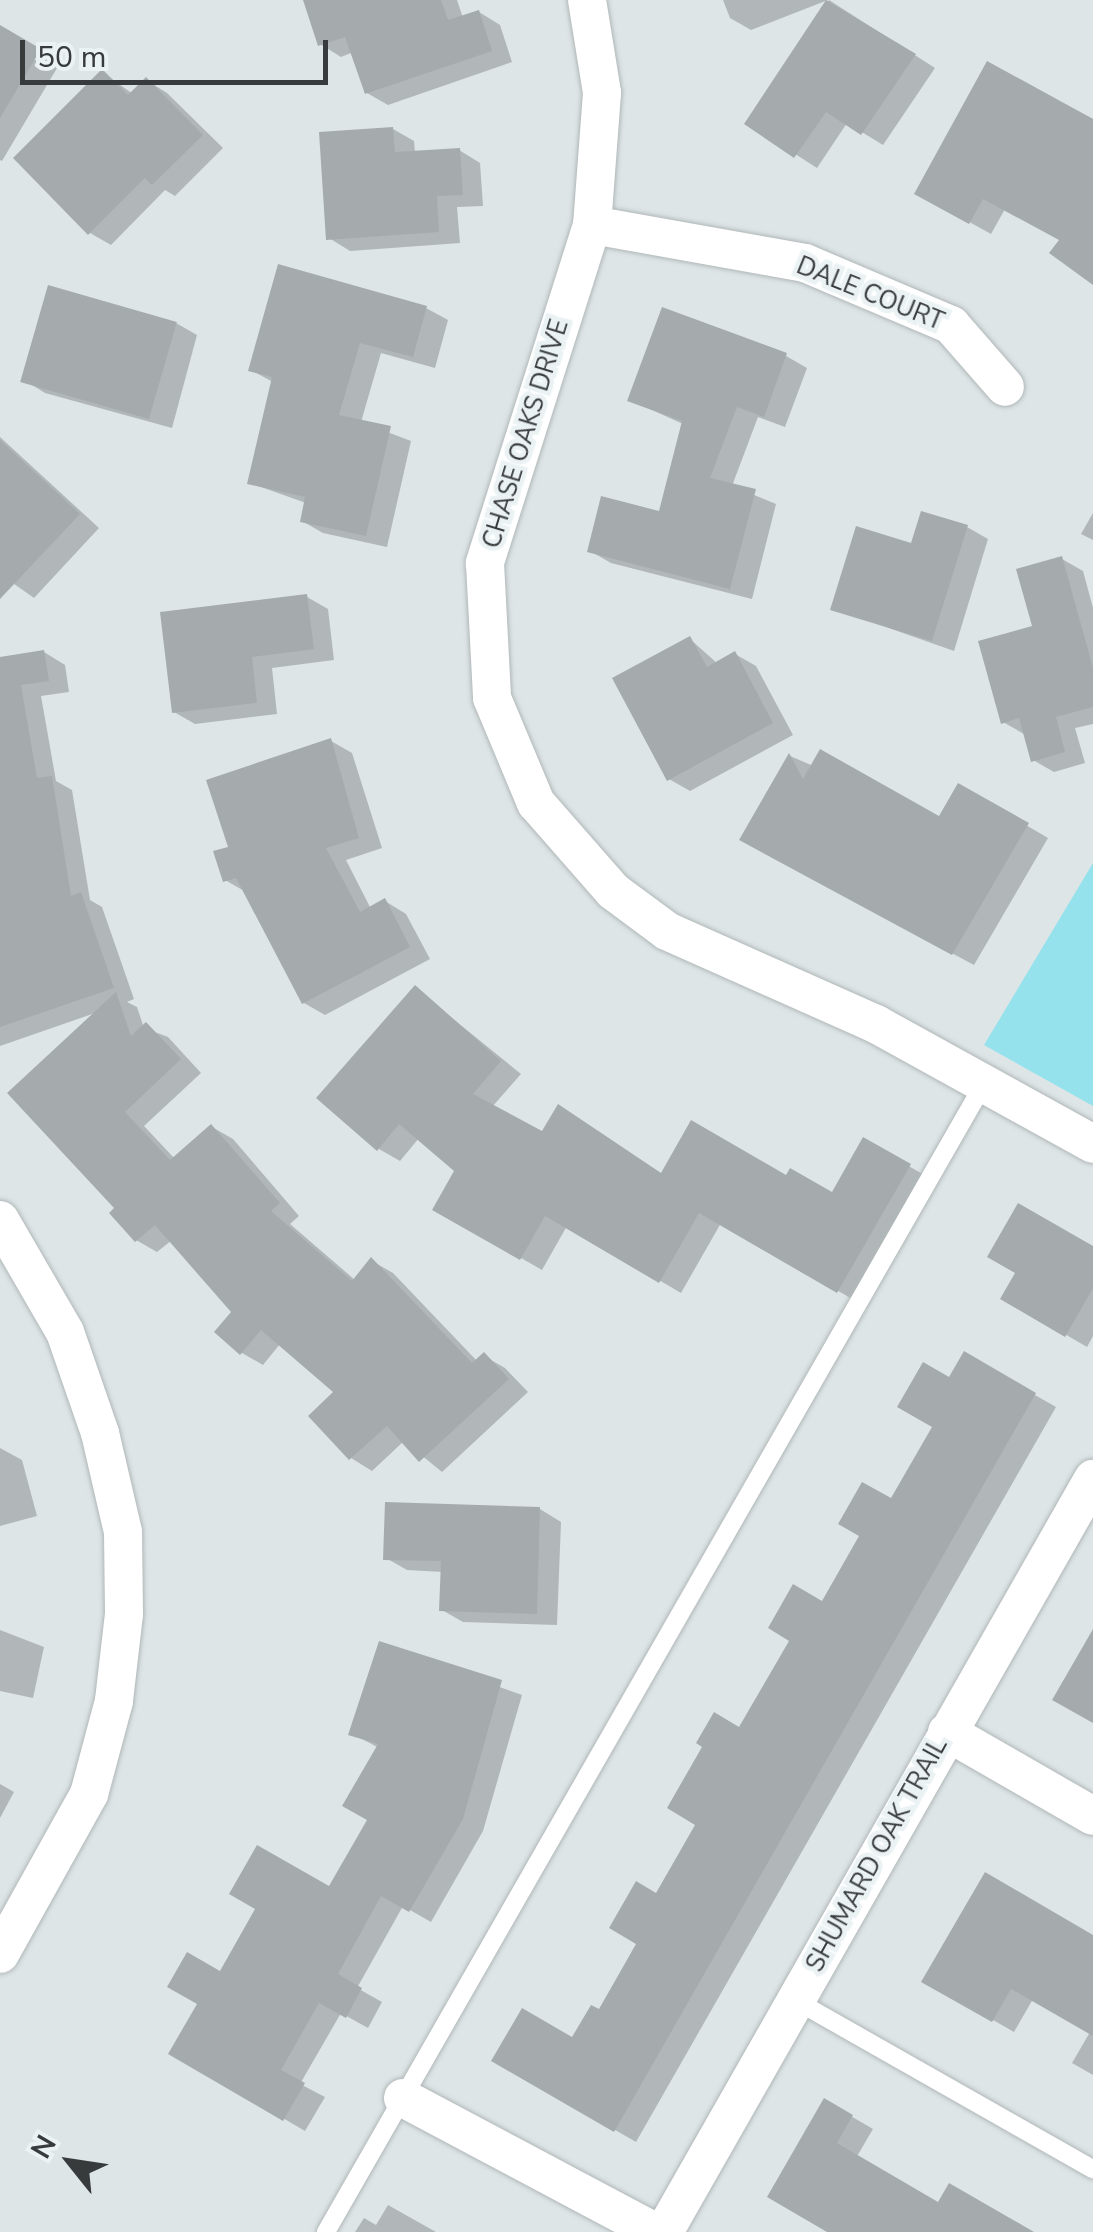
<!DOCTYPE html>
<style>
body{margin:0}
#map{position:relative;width:1093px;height:2232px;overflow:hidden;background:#dee5e6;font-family:"Nunito Sans",sans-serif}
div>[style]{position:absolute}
.green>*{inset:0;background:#95e2ed}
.shadow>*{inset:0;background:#0003}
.building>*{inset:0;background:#a5abac;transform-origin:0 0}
.roads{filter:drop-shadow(0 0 2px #b0b7b8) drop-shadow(0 0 2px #b0b7b8)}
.lane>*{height:18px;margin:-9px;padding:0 9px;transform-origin:9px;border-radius:9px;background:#fff}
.street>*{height:38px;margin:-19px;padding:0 19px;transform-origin:19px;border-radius:19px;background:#fff}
span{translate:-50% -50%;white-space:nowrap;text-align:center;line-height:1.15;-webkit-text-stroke:9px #ebf2f3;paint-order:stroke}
.street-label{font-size:25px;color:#383b3b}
.north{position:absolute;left:20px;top:2112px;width:100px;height:100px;-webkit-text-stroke:8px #ebf2f3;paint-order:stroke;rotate:300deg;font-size:28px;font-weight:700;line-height:40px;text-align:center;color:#383b3b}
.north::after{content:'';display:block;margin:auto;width:35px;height:45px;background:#383b3b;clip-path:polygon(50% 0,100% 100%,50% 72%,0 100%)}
.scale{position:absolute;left:20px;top:40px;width:308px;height:45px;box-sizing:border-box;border:5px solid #383b3b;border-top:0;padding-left:12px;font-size:30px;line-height:35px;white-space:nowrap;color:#383b3b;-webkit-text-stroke:8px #ebf2f3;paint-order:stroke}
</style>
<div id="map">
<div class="green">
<div style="clip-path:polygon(1093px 863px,1093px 1106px,984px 1045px)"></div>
</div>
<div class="shadow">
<div style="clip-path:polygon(327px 0,457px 0,463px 18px,479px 12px,500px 25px,512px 62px,388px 105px,367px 93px,351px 53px,341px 57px,320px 44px)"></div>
<div style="clip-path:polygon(723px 0,828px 0,751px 30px,730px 18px)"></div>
<div style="clip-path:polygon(829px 0,935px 68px,883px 145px,847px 123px,817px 168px,747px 123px)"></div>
<div style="clip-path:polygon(0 27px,60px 63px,2px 161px,0 160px)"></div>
<div style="clip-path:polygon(988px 64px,1093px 119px,1093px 281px,1062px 240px,1005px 209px,991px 234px,917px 193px)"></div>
<div style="clip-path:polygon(102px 72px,133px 94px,146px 80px,167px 93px,223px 148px,175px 196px,165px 190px,111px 245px,90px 233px)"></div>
<div style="clip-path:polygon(393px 129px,414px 141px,415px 153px,459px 150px,480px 163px,483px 206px,457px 207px,460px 243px,350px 251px,329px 238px)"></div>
<div style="clip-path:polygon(280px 267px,426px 308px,448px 320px,435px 368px,381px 353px,361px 422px,411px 441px,387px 547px,323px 533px,302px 521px,306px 503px,250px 483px,273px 382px,251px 370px)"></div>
<div style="clip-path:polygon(176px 323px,197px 335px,172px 428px,45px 393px,24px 380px)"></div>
<div style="clip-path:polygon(786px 356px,807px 368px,785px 427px,758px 417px,732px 486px,776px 504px,752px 599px,611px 563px,590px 551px,661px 514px,683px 424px,630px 400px)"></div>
<div style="clip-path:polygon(0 437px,99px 528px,34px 598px,0 574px)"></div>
<div style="clip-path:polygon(1093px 513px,1093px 540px,1081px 534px)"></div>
<div style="clip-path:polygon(967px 527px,988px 539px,954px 651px,832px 608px)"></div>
<div style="clip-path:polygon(1062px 559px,1083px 571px,1093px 608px,1093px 724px,1075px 728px,1085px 763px,1054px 772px,1033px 760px,1024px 734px,1003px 722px)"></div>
<div style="clip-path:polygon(307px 597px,328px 609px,334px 660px,272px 668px,277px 714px,195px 724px,174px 712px)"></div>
<div style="clip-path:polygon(690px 639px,718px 664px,735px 654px,756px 666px,793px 735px,690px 791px,669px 779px)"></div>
<div style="clip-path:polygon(44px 652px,65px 665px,69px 692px,41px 696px,56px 781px,72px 790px,90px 900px,102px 907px,134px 999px,127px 1002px,137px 1007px,144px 1028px,168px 1037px,201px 1073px,144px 1126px,175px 1159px,212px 1127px,233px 1139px,299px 1216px,290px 1224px,355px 1280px,372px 1261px,393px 1273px,478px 1362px,484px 1356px,505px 1368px,528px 1392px,442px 1472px,404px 1441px,372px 1471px,351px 1458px,312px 1416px,337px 1392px,280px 1344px,263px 1365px,242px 1353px,234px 1312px,172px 1240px,157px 1252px,136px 1240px,118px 1209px,98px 1012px,0 1046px,0 660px)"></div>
<div style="clip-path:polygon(331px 741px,352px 753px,382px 848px,346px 860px,371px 909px,385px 901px,406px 914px,430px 959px,325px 1015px,304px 1003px,246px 892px,225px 880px,231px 848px)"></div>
<div style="clip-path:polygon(790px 756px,940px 820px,959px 786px,1048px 838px,974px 965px,763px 852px)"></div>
<div style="clip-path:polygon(415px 988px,521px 1074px,492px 1107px,543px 1135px,663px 1175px,787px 1178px,833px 1195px,864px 1140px,931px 1179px,859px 1303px,721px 1223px,681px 1293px,567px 1226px,542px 1270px,435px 1209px,457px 1170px,419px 1138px,400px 1161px,379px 1149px)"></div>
<div style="clip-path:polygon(1093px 1249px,1093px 1336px,1087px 1347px,1003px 1298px)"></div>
<div style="clip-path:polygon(965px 1355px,1056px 1407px,636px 2142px,494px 2060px,573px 2041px,600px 2013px,640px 1943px,740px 1731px,892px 1502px,935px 1426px)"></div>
<div style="clip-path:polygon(0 1448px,22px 1460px,37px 1516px,0 1526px)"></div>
<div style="clip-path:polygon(540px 1509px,561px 1522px,557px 1625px,463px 1622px,442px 1610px,443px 1572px,407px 1570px,386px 1558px)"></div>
<div style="clip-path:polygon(0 1630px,44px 1647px,33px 1698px,0 1691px)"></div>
<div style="clip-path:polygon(380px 1644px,522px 1695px,483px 1831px,431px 1922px,403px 1906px,357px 1988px,382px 2002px,368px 2028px,341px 2013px,300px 2084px,325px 2097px,305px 2131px,171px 2053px,221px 1974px,330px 1890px,371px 1820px,379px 1748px,351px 1733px)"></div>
<div style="clip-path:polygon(0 1784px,14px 1792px,0 1818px)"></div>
<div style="clip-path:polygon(1093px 1938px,1093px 2075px,1072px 2063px,1090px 2032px,1033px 1999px,1014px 2032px,925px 1981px)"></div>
<div style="clip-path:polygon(825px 2101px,873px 2129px,856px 2158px,939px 2205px,1029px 2232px,832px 2232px)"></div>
<div style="clip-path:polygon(388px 2205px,436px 2232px,355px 2232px,364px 2218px,376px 2225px)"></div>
</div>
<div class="building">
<div style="clip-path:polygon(303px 0,441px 0,448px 20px,479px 10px,492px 51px,365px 94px,345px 37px,318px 46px)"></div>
<div style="clip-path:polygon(826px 0,916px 54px,861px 135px,826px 112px,794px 158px,744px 124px)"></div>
<div style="clip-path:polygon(0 25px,41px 49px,0 118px)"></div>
<div style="clip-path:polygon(987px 61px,1093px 119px,1093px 285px,1049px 253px,1059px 240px,983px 199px,969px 224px,914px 194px)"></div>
<div style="clip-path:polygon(102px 69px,128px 95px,146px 77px,203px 135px,152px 185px,145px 178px,88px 235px,13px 158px)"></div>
<div style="clip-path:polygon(393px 127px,395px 152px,460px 148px,463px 195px,437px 196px,439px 232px,326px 240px,319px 132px)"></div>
<div style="clip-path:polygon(278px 264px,427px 306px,413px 357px,360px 343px,339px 415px,391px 426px,366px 536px,300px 522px,305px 497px,247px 484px,272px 377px,248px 371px)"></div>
<div style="left:48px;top:285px;width:134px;height:101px;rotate:16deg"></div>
<div style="clip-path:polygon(662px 307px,787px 353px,764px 417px,737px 407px,710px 478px,756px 489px,730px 589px,587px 552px,601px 496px,659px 511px,682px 421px,627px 401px)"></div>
<div style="clip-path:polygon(0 440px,80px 514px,0 599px)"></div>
<div style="clip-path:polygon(921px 511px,968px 525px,932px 641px,830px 610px,856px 526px,911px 543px)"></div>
<div style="clip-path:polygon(1062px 556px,1093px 668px,1093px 707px,1056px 717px,1065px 752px,1031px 762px,1019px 718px,1001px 724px,978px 641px,1032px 626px,1016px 569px)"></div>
<div style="clip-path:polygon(307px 594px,314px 649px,252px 657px,257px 703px,172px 713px,160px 612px)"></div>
<div style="clip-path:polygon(690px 636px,707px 667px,735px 651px,773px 723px,667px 781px,612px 678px)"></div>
<div style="clip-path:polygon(44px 650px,49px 681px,21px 685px,37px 778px,52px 776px,71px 896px,81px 892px,114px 988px,0 1027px,0 657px)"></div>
<div style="clip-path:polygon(331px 738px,359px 838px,326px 848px,360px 912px,385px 898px,410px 947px,302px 1004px,236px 878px,223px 882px,213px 851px,228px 847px,206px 780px)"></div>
<div style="clip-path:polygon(820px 749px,939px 816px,958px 783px,1029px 823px,952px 955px,739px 840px,789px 753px,803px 779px)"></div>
<div style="clip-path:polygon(415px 985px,501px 1061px,473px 1094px,542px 1131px,558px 1104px,661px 1173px,691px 1120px,786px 1175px,790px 1168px,832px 1192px,863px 1137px,911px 1164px,837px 1293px,699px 1213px,659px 1283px,545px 1216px,520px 1260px,432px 1210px,454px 1171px,399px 1124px,377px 1151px,316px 1098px)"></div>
<div style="clip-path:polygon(116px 992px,131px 1036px,146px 1022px,181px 1059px,125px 1112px,170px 1160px,211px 1124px,280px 1203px,271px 1211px,352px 1281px,371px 1257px,472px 1363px,484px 1352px,509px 1379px,419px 1462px,387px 1426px,349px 1460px,308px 1416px,333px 1392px,261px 1330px,240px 1355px,214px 1332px,231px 1312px,155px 1225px,135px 1242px,109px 1213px,114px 1208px,7px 1093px)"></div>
<div style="clip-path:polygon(1018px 1203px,1093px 1246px,1093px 1288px,1065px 1337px,1000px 1299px,1015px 1273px,987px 1257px)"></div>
<div style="clip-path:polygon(964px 1351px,1036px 1393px,614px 2132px,491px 2061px,522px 2008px,572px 2037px,591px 2005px,599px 2009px,636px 1944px,609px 1928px,636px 1881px,656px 1893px,695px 1825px,667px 1808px,702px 1747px,696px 1743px,714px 1712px,739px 1727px,789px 1641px,768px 1628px,793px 1584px,822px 1601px,859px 1536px,838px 1524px,862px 1482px,891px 1498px,932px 1427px,897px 1407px,923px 1362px,949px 1377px)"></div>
<div style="clip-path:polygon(385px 1502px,540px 1507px,537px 1614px,439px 1611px,441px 1561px,383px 1560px)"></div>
<div style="clip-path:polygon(1093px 1629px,1093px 1723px,1052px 1700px)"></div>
<div style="clip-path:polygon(379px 1641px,502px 1680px,463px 1819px,409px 1912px,381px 1896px,338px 1974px,362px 1988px,346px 2018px,319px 2003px,281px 2070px,305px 2083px,283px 2121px,168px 2054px,197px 2004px,167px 1987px,187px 1952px,220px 1971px,255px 1909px,229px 1894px,257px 1845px,329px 1886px,367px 1820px,342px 1806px,378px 1744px,348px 1735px)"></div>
<div style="clip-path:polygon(985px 1872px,1093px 1935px,1093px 2036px,1011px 1989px,992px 2022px,921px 1982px)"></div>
<div style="clip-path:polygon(824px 2098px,853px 2115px,837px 2143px,938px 2202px,949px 2183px,1034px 2232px,827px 2232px,767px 2197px)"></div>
</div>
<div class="roads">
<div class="lane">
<div style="left:795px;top:2000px;width:343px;rotate:29.6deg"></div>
<div style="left:326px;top:2232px;width:1325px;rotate:-60.19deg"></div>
</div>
<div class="street">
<div style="left:587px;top:0;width:94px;rotate:80.8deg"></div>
<div style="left:602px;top:93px;width:132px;rotate:94.3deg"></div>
<div style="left:592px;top:225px;width:355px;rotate:107.6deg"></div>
<div style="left:485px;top:563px;width:135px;rotate:87deg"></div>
<div style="left:492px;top:698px;width:114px;rotate:67.3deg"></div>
<div style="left:536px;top:803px;width:117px;rotate:48.8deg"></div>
<div style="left:613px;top:891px;width:67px;rotate:36.5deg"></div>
<div style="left:667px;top:931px;width:229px;rotate:24deg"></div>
<div style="left:876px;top:1024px;width:248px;rotate:28.9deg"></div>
<div style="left:592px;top:225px;width:216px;rotate:10.1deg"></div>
<div style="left:805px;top:263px;width:159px;rotate:23deg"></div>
<div style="left:951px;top:325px;width:82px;rotate:48.9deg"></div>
<div style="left:0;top:1220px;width:129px;rotate:59.9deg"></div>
<div style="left:65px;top:1332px;width:107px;rotate:70.9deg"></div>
<div style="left:100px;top:1433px;width:102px;rotate:76.9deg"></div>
<div style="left:123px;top:1532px;width:82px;rotate:89.3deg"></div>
<div style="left:124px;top:1614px;width:88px;rotate:96.6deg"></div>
<div style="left:114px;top:1701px;width:96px;rotate:105deg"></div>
<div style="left:89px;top:1794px;width:183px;rotate:119.1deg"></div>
<div style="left:947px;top:1732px;width:168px;rotate:29.9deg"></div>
<div style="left:403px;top:2098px;width:285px;rotate:28deg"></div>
<div style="left:664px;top:2232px;width:867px;rotate:-60.33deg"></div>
</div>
</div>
<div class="street-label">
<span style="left:870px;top:294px;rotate:22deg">DALE COURT</span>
<span style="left:526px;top:434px;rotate:-73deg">CHASE OAKS DRIVE</span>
<span style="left:877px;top:1855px;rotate:-61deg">SHUMARD OAK TRAIL</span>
</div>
<div class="north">N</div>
<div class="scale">50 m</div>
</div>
